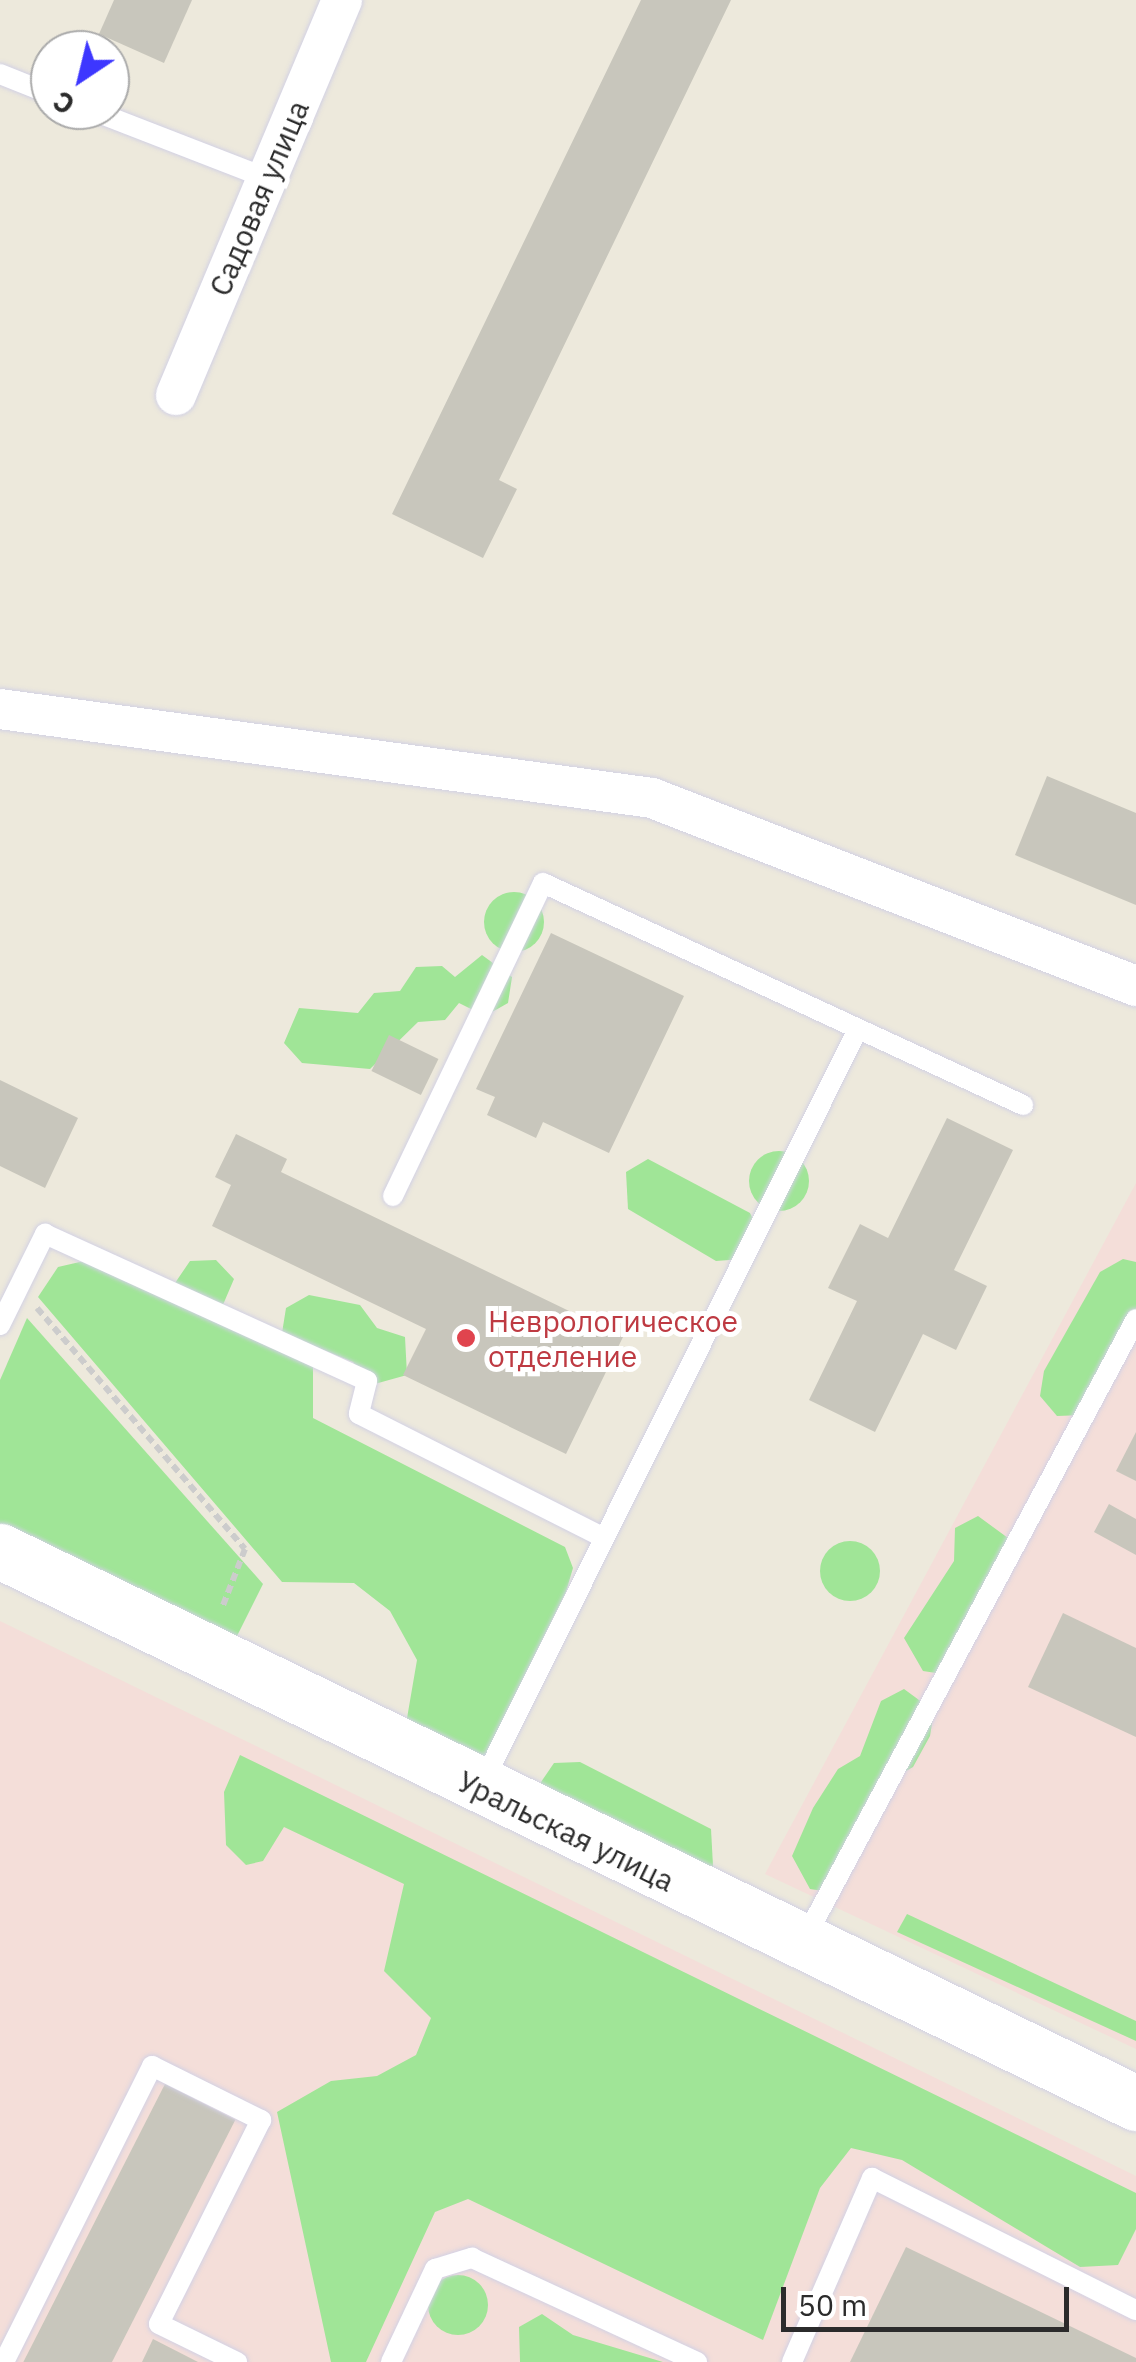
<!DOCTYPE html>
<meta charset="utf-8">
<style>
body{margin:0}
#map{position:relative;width:1136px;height:2362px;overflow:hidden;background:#ede9dc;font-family:"IBM Plex Sans",sans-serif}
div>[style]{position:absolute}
.medical>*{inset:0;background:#f4ded9}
.green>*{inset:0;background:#a0e597}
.round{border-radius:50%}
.building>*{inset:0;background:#c8c6bc;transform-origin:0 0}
.path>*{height:6px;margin-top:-3px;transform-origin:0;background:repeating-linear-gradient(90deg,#ccc 0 8px,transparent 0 13px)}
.roads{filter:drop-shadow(0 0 2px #d2d1e4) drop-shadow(0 0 2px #d2d1e4)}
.lane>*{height:20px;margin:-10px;padding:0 10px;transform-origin:10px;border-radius:10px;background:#fff}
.street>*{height:40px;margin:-20px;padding:0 20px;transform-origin:20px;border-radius:20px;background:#fff}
.secondary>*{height:55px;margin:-27.5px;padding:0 27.5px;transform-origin:27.5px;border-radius:27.5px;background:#fff}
.dots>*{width:28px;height:28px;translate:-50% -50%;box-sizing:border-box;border:5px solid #fff;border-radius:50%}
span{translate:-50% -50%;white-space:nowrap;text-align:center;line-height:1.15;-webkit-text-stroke:10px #fff;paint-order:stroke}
.street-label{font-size:30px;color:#2b2b2b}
.health-label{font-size:30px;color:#be3a42}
.left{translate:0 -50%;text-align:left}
.north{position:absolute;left:30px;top:30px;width:100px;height:100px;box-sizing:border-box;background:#fff;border:2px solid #aaa;border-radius:50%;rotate:215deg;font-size:28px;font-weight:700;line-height:40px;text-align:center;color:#2b2b2b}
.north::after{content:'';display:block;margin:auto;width:35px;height:45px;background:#3d37ff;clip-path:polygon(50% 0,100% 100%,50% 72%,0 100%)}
.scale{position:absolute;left:781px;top:2287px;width:288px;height:45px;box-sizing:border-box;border:5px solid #2b2b2b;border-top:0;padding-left:12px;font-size:30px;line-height:35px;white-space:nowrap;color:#2b2b2b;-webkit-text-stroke:8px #fff;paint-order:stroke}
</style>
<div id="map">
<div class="medical">
<div style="clip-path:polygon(1136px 1183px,1136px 2049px,765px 1874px)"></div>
<div style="clip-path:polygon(0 1621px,1136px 2176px,1136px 2362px,0 2362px)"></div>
</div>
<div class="green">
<div class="round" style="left:484px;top:892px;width:60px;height:60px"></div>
<div style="clip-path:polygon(482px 955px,512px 977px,508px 1003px,485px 1016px,459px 1003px,445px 1020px,418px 1022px,370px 1069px,302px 1063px,284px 1043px,299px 1008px,358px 1013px,374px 993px,400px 991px,416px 967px,442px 966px,455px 977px)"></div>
<div class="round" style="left:749px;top:1151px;width:60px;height:60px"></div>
<div style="clip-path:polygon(648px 1159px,750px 1213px,756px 1225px,742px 1259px,716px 1261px,628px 1209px,626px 1172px)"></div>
<div style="clip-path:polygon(1123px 1259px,1136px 1262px,1136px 1332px,1084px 1415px,1057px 1416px,1040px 1396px,1044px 1371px,1100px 1272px)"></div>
<div style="clip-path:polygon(216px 1260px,234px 1279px,219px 1314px,313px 1366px,313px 1418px,565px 1547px,573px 1568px,566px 1592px,502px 1721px,492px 1763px,406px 1724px,417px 1660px,390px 1611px,354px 1583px,282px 1582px,38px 1297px,58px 1267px,84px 1261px,175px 1283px,190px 1261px)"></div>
<div style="clip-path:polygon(309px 1295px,360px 1305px,377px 1328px,405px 1337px,407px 1375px,371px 1385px,353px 1362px,282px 1333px,286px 1308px)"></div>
<div style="clip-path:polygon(27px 1318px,263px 1584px,230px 1650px,0 1538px,0 1380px)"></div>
<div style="clip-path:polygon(978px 1516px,1008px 1538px,936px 1673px,923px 1671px,904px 1638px,954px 1561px,955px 1528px)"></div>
<div class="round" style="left:820px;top:1541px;width:60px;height:60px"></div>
<div style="clip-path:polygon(904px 1689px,934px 1711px,930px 1736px,913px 1767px,892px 1779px,823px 1891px,810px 1889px,792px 1856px,813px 1808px,838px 1769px,860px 1756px,881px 1701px)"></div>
<div style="clip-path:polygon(240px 1755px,1136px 2193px,1136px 2229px,1118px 2265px,1080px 2267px,902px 2160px,851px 2148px,820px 2188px,763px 2340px,468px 2199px,435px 2212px,366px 2362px,331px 2362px,277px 2112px,331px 2081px,377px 2076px,416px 2055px,431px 2018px,384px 1971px,404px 1884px,284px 1827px,263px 1861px,246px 1865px,226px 1845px,224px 1792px)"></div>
<div style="clip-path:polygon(580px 1762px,711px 1829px,713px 1866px,703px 1875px,539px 1785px,554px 1763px)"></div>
<div style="clip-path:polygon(907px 1914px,1136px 2021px,1136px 2041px,897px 1932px)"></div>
<div class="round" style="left:428px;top:2275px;width:60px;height:60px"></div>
<div style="clip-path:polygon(542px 2314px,573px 2335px,663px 2362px,520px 2362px,519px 2327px)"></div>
</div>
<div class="building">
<div style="clip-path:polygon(114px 0,192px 0,164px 63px,99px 34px)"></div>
<div style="clip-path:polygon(641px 0,731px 0,499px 480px,517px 489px,483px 558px,392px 514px)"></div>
<div style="clip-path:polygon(1047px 776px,1136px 813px,1136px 905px,1015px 855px)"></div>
<div style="clip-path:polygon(551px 933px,684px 996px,609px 1153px,543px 1122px,536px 1138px,487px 1115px,495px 1097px,476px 1089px)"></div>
<div style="left:389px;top:1035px;width:55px;height:40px;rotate:26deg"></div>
<div style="clip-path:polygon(0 1080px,78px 1118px,45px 1188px,0 1166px)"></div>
<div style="clip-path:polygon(947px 1118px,1013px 1150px,954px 1270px,987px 1286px,956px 1350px,923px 1334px,875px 1432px,809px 1400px,857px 1301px,828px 1288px,860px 1224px,888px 1238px)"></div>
<div style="clip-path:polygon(236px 1134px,287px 1159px,281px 1172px,623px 1337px,566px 1454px,403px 1375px,426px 1329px,212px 1226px,231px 1185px,215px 1177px)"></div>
<div style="clip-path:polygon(1136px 1432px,1136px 1481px,1116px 1471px)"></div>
<div style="clip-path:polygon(1109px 1504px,1136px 1519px,1136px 1555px,1094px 1532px)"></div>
<div style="clip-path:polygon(1063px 1613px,1136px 1648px,1136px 1737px,1028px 1687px)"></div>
<div style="left:165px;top:2084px;width:79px;height:313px;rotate:27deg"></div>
<div style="clip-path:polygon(906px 2247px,1136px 2358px,1136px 2362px,850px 2362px)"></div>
<div style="clip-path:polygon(153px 2339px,198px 2362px,142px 2362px)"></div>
</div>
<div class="path">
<div style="left:37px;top:1308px;width:318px;rotate:49.2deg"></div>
<div style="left:245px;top:1549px;width:63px;rotate:111.3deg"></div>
</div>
<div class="roads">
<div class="lane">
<div style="left:0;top:74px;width:54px;rotate:21.8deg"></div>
<div style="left:91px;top:110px;width:188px;rotate:21.2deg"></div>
<div style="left:393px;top:1196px;width:347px;rotate:-64.4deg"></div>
<div style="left:543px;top:883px;width:529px;rotate:24.82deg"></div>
<div style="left:0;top:1325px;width:102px;rotate:-63.7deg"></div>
<div style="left:45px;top:1234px;width:354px;rotate:24.5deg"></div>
<div style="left:367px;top:1381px;width:34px;rotate:104deg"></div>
<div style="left:359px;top:1414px;width:273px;rotate:26.8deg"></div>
<div style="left:483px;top:1782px;width:835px;rotate:-63.53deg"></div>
<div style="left:804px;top:1940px;width:704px;rotate:-61.87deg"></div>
<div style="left:4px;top:2362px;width:331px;rotate:-63.4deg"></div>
<div style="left:152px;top:2066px;width:122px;rotate:26.4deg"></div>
<div style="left:261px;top:2120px;width:228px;rotate:116.6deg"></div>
<div style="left:159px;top:2324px;width:87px;rotate:26deg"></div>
<div style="left:391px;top:2362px;width:103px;rotate:-64.7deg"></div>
<div style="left:435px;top:2269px;width:39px;rotate:-17deg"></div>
<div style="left:472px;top:2258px;width:248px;rotate:24.8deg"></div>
<div style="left:792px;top:2362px;width:201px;rotate:-66.5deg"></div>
<div style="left:872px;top:2178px;width:295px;rotate:26.6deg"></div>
</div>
<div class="street">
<div style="left:176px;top:395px;width:428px;rotate:-67.2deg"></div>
<div style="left:0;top:709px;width:658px;rotate:7.77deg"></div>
<div style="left:652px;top:798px;width:519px;rotate:21.23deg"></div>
</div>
<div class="secondary">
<div style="left:0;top:1551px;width:1263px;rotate:25.92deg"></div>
</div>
</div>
<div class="dots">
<div style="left:466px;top:1338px;background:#e0444e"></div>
</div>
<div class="street-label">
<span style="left:259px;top:198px;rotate:-67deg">Садовая улица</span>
<span style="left:566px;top:1831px;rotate:26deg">Уральская улица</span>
</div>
<div class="health-label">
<span class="left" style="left:488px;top:1338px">Неврологическое<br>отделение</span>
</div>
<div class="north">С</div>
<div class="scale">50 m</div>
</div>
